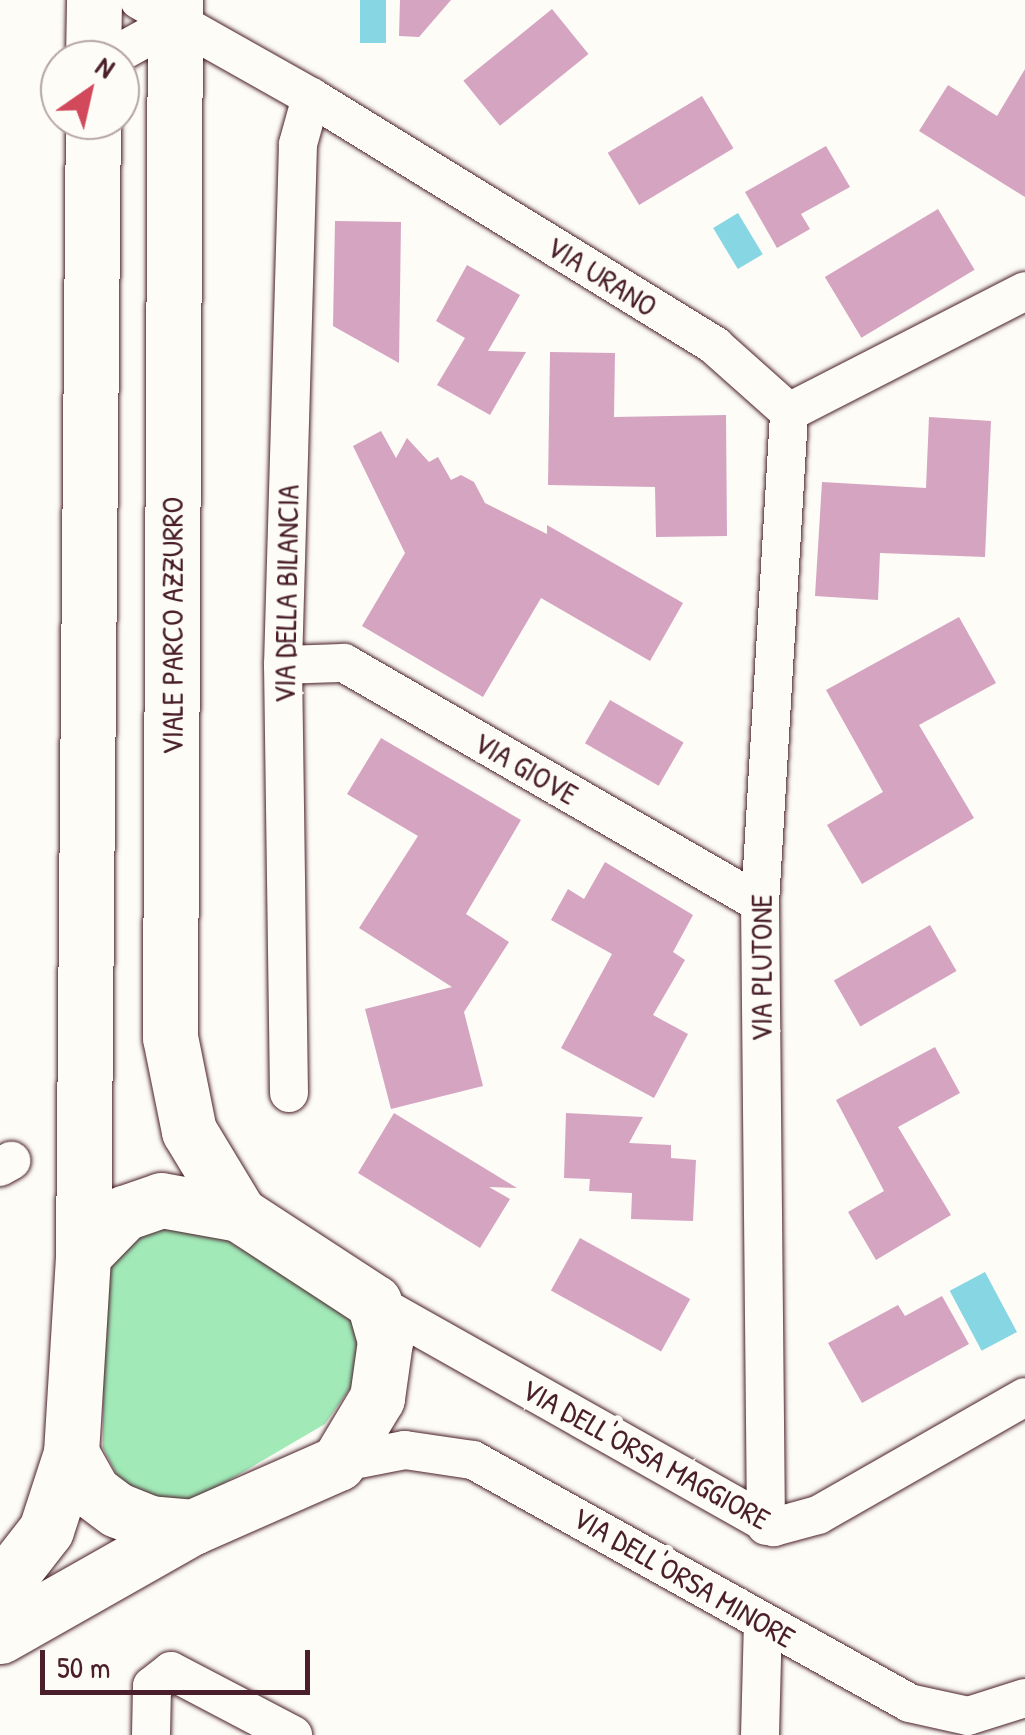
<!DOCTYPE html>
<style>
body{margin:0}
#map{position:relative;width:1025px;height:1735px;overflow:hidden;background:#fdfcf7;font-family:"Patrick Hand",sans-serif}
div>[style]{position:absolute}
.green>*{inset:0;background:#a1eab8}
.water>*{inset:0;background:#87d6e3;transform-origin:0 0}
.building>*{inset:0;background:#d5a4c1;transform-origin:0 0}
.roads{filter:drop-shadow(0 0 2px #4a1f2b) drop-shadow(0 0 2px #4a1f2b)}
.street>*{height:38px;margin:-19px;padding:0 19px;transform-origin:19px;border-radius:19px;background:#fdfcf7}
.secondary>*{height:55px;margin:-27.5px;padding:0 27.5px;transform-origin:27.5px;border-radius:27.5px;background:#fdfcf7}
span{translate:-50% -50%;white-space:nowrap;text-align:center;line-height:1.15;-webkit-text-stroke:10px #fdfcf7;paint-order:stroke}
.street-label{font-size:30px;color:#4a1f2b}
.north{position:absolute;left:40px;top:40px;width:100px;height:100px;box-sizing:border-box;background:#fdfcf7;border:2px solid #b5a4a5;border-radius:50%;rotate:34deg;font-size:28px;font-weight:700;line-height:40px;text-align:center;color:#4a1f2b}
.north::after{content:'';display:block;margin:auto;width:35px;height:45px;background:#d1495b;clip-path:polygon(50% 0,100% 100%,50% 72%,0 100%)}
.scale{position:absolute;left:40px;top:1650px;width:270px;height:45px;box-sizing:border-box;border:5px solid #4a1f2b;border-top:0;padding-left:12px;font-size:30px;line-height:35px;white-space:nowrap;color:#4a1f2b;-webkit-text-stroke:8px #fdfcf7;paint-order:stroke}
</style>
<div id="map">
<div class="green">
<div style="clip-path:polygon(204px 1226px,344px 1313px,355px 1325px,367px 1364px,325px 1424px,197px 1499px,150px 1498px,119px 1479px,103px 1448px,103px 1277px,134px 1229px)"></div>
</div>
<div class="water">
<div style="left:360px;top:0;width:26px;height:43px"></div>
<div style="left:738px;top:213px;width:48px;height:29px;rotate:59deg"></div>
<div style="left:985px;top:1272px;width:68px;height:40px;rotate:62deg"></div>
</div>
<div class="building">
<div style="clip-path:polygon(400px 0,451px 0,419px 37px,399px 36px)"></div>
<div style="left:552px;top:9px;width:58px;height:114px;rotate:51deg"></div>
<div style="clip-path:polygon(1025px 69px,1025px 197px,919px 131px,948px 85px,997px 116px)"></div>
<div style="left:702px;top:96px;width:61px;height:110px;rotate:59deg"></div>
<div style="clip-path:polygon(826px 146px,850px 187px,801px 214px,810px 229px,777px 248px,745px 192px)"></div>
<div style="left:938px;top:209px;width:71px;height:132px;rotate:59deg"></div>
<div style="clip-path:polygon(335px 221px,401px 222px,399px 363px,333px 326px)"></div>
<div style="clip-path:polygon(467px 265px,520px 295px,488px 351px,526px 352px,490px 415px,437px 385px,465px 338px,436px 321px)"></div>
<div style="clip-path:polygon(550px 352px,615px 353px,614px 417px,726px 415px,727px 536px,656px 537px,655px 487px,548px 485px)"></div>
<div style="clip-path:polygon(929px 417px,991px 421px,985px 557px,880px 553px,878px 600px,815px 596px,822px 482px,926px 488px)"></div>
<div style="clip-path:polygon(381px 431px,396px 458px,407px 438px,429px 462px,438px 457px,451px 480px,461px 475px,474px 482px,485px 503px,547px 534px,547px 525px,683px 603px,650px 661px,541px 598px,483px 697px,362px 626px,405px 553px,353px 446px)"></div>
<div style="clip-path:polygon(959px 617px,996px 683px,919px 725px,974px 818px,862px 884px,827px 825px,883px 792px,826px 690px)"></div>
<div style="left:610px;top:700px;width:85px;height:50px;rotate:30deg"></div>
<div style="clip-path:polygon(381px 738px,521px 820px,466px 914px,509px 942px,464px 1012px,483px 1086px,391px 1109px,365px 1009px,452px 987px,359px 928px,418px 836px,347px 794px)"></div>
<div style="clip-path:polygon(605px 862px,693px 915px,673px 952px,685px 960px,653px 1015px,688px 1034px,654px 1098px,561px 1048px,612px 954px,551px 920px,568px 889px,584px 899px)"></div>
<div style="left:930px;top:925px;width:53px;height:111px;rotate:60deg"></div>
<div style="clip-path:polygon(935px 1047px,960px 1093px,898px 1127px,951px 1215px,876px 1260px,848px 1212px,884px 1191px,836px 1100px)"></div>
<div style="clip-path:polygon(394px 1113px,517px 1188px,489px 1187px,510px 1199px,480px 1248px,358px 1173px)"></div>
<div style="clip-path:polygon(566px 1113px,643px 1117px,629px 1143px,671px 1145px,671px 1158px,696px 1160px,693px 1221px,631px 1219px,632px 1193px,589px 1191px,590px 1179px,564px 1178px)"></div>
<div style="left:580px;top:1238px;width:126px;height:60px;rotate:29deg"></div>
<div style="clip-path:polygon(942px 1296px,969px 1344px,862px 1403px,828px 1343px,898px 1305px,905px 1316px)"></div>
</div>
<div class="roads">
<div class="street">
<div style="left:139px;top:0;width:197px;rotate:29.4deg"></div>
<div style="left:311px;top:97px;width:475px;rotate:31.6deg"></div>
<div style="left:715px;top:346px;width:99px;rotate:41.7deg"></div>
<div style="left:106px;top:60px;width:79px;rotate:-28.8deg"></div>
<div style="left:789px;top:412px;width:265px;rotate:-27.1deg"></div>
<div style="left:283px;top:665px;width:61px;rotate:-1.9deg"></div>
<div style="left:344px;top:663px;width:480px;rotate:30deg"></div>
<div style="left:289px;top:1093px;width:428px;rotate:-90.8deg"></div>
<div style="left:283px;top:665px;width:521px;rotate:-88.35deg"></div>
<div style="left:298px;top:144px;width:49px;rotate:-74.5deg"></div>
<div style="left:0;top:1167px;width:13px;rotate:-29deg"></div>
<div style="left:374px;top:1302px;width:459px;rotate:29.4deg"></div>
<div style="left:774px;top:1527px;width:46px;rotate:-15.3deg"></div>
<div style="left:818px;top:1515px;width:238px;rotate:-29.7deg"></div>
<div style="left:338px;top:1463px;width:68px;rotate:-11deg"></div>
<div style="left:405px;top:1450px;width:69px;rotate:8.4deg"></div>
<div style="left:473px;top:1460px;width:499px;rotate:29.1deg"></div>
<div style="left:909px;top:1703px;width:60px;rotate:12.4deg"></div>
<div style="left:968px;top:1716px;width:60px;rotate:-17.5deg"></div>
<div style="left:766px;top:1526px;width:623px;rotate:-90.55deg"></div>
<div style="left:760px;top:903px;width:492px;rotate:-86.6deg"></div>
<div style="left:151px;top:1735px;width:49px;rotate:-88.8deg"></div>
<div style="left:152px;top:1686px;width:24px;rotate:-38deg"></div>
<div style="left:171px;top:1671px;width:138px;rotate:27.7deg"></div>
<div style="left:760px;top:1735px;width:111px;rotate:-88.5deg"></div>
</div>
<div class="secondary">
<div style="left:175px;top:0;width:1037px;rotate:90.28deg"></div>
<div style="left:170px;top:1037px;width:96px;rotate:78.6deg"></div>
<div style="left:189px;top:1131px;width:97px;rotate:58.9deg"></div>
<div style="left:93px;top:60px;width:60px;rotate:-89deg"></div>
<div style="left:161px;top:1200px;width:79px;rotate:10.2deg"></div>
<div style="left:239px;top:1214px;width:161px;rotate:33.1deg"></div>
<div style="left:374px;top:1302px;width:41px;rotate:74.2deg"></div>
<div style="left:385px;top:1341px;width:58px;rotate:98deg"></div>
<div style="left:377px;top:1398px;width:76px;rotate:121deg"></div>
<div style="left:338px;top:1463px;width:158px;rotate:156.2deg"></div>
<div style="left:193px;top:1527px;width:43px;rotate:-174.7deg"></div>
<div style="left:150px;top:1523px;width:35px;rotate:-158deg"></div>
<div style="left:117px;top:1510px;width:30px;rotate:-143deg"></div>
<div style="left:93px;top:1492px;width:45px;rotate:-119.4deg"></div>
<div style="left:71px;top:1453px;width:198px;rotate:-86.5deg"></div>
<div style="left:83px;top:1255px;width:59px;rotate:-45.7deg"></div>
<div style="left:124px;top:1213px;width:39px;rotate:-19deg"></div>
<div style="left:83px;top:1255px;width:1135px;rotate:-89.5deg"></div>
<div style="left:0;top:1589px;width:75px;rotate:-52.1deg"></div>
<div style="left:46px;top:1530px;width:81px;rotate:-72deg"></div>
<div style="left:0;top:1636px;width:222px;rotate:-29.5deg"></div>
</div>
</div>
<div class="street-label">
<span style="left:602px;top:276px;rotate:32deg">VIA URANO</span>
<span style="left:286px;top:594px;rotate:-89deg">VIA DELLA BILANCIA</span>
<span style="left:172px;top:626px;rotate:-90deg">VIALE PARCO AZZURRO</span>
<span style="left:526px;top:768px;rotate:30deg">VIA GIOVE</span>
<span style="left:761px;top:968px;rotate:-90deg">VIA PLUTONE</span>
<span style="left:646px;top:1454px;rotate:29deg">VIA DELL'ORSA MAGGIORE</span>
<span style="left:684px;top:1577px;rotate:30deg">VIA DELL'ORSA MINORE</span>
</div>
<div class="north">N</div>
<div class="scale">50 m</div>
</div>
